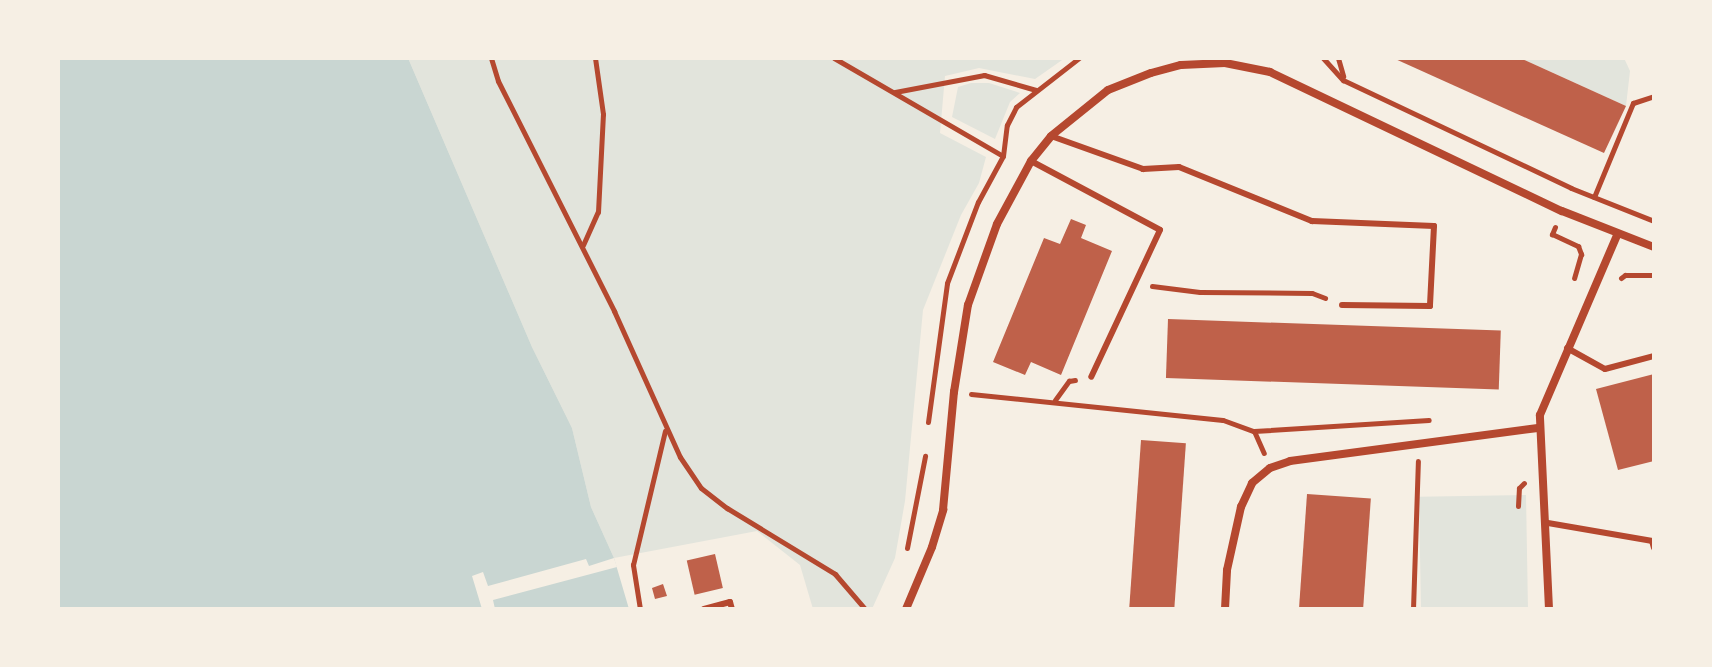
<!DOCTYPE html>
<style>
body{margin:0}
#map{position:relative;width:1712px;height:667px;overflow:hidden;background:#f6efe4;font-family:"Noto Sans",sans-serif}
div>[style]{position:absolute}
.green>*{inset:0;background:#e2e4dc;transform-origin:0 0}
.water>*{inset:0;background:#c9d6d2}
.pier>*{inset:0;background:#f6efe4}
.building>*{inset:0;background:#bf614a;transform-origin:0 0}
.path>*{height:5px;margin:-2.5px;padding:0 2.5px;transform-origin:2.5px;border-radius:2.5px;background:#b5482f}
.service>*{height:6px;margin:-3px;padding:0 3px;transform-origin:3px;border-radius:3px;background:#b5482f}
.minor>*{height:8px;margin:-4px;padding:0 4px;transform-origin:4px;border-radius:4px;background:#b5482f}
span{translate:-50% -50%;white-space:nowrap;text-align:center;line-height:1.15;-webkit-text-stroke:8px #f6efe4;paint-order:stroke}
.frame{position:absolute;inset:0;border:60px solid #f6efe4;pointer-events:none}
</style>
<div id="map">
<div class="green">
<div style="clip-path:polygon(408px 58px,1065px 58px,1035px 79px,979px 68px,945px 76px,940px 133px,986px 157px,979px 183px,961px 215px,923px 310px,905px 501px,895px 558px,872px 609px,813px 609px,800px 565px,757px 531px,614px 558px,591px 507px,572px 428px,532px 347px)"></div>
<div style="clip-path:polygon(1520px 58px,1624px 58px,1630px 71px,1626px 106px)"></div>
<div style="clip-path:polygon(971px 83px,989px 83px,1020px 93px,1010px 102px,995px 139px,952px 117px,958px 87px)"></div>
<div style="left:1526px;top:495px;width:114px;height:107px;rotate:89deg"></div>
</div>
<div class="water">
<div style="clip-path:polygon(58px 58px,408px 58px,532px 347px,572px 428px,591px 507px,614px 558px,629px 609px,58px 609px)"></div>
</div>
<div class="pier">
<div style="clip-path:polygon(614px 558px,617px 567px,493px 600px,495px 609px,482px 609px,472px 576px,483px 572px,488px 586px,586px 559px,589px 566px)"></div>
</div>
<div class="building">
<div style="clip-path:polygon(1393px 58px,1520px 58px,1626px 106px,1604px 153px)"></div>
<div style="clip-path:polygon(1071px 219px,1086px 225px,1081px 238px,1112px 251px,1061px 375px,1031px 362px,1025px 375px,993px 362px,1044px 238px,1060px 244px)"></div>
<div style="left:1168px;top:319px;width:333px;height:59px;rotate:2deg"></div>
<div style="clip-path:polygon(1654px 374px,1654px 461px,1618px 470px,1596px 389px)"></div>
<div style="left:1141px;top:440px;width:45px;height:169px;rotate:4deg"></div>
<div style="left:1307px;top:494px;width:64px;height:115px;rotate:4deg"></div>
<div style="left:715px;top:554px;width:35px;height:29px;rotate:77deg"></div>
<div style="clip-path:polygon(663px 584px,667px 596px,655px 599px,652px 588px)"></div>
</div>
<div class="path">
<div style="left:491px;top:58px;width:24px;rotate:73deg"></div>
<div style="left:498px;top:81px;width:258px;rotate:63.2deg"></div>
<div style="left:614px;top:311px;width:160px;rotate:65.7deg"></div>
<div style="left:680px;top:457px;width:37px;rotate:56deg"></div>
<div style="left:701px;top:488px;width:33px;rotate:38deg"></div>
<div style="left:727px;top:508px;width:127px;rotate:31.4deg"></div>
<div style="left:835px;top:574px;width:46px;rotate:49.4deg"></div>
<div style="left:834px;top:58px;width:195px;rotate:30.1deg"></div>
<div style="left:1323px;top:58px;width:30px;rotate:48deg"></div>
<div style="left:1343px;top:80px;width:252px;rotate:25.3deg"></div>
<div style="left:1571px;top:188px;width:89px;rotate:21.7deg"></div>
<div style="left:1338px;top:58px;width:19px;rotate:74deg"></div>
<div style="left:895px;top:92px;width:91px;rotate:-10.8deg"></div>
<div style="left:984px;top:75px;width:54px;rotate:16.1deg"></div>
<div style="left:1594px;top:197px;width:102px;rotate:-67.5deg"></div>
<div style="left:1633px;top:103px;width:22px;rotate:-18deg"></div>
<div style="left:1555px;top:227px;width:8px;rotate:113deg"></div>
<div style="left:1552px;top:234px;width:29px;rotate:25deg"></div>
<div style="left:1578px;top:246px;width:9px;rotate:69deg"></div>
<div style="left:1581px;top:254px;width:25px;rotate:106deg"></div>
<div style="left:583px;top:245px;width:36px;rotate:-66deg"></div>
<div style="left:598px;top:212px;width:98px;rotate:-87.1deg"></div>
<div style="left:603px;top:114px;width:57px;rotate:-98.1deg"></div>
<div style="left:1621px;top:278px;width:5px;rotate:-37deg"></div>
<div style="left:1625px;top:275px;width:29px"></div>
<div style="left:1152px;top:286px;width:48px;rotate:7.1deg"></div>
<div style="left:1200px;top:292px;width:112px;rotate:0.5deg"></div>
<div style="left:1312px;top:293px;width:14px;rotate:21deg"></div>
<div style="left:971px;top:394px;width:253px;rotate:5.9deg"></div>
<div style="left:1223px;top:420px;width:33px;rotate:20deg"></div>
<div style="left:1254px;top:431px;width:24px;rotate:66deg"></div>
<div style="left:1055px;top:400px;width:24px;rotate:-54deg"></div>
<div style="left:1069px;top:381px;width:6px;rotate:-9deg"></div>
<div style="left:928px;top:422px;width:140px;rotate:-82.2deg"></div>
<div style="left:947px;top:283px;width:87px;rotate:-69.1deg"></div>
<div style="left:978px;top:202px;width:52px;rotate:-61.5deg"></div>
<div style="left:1003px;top:156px;width:31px;rotate:-83deg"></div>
<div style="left:1007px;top:125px;width:20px;rotate:-63deg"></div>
<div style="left:1016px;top:107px;width:80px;rotate:-37.9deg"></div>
<div style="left:1254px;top:431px;width:175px;rotate:-3.6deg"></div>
<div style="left:1518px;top:506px;width:18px;rotate:-87deg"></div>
<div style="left:1519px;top:488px;width:7px;rotate:-45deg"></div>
<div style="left:907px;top:548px;width:94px;rotate:-78.9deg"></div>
<div style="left:640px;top:609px;width:45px;rotate:-99deg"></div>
<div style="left:633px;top:565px;width:138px;rotate:-76.6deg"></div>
<div style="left:1413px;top:609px;width:148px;rotate:-88.1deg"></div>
</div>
<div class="service">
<div style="left:1051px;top:136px;width:98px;rotate:19.7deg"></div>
<div style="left:1143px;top:169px;width:36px;rotate:-3deg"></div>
<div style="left:1179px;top:167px;width:144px;rotate:22.1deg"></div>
<div style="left:1312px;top:221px;width:122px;rotate:2.3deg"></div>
<div style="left:1434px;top:226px;width:80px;rotate:92.9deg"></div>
<div style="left:1430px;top:306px;width:88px;rotate:-179.3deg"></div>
<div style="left:1031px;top:161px;width:146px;rotate:28.1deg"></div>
<div style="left:1160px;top:230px;width:162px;rotate:115.1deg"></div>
<div style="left:1567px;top:348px;width:43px;rotate:28.9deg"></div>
<div style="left:1605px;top:369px;width:51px;rotate:-14.9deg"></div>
<div style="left:1548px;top:523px;width:106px;rotate:9.8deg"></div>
<div style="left:1652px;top:541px;width:7px;rotate:74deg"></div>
<div style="left:704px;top:609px;width:27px;rotate:-15deg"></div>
<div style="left:730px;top:602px;width:7px;rotate:74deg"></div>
</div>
<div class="minor">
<div style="left:906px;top:609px;width:67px;rotate:-67.2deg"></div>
<div style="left:932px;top:547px;width:39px;rotate:-73deg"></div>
<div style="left:943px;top:510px;width:119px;rotate:-84.7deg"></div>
<div style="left:954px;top:392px;width:88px;rotate:-80.9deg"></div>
<div style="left:968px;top:305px;width:86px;rotate:-70.3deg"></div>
<div style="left:997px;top:224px;width:72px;rotate:-61.6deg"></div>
<div style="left:1031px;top:161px;width:32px;rotate:-51deg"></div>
<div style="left:1051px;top:136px;width:73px;rotate:-38.9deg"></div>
<div style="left:1108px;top:90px;width:46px;rotate:-21.6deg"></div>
<div style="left:1151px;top:73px;width:31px;rotate:-15deg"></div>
<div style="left:1181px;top:65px;width:44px;rotate:-2.6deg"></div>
<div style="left:1225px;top:63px;width:46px;rotate:11.3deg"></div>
<div style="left:1270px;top:72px;width:323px;rotate:25.5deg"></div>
<div style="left:1562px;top:211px;width:99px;rotate:21.4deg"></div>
<div style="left:1225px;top:609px;width:39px;rotate:-87deg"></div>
<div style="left:1227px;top:570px;width:65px;rotate:-77.5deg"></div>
<div style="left:1241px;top:507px;width:26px;rotate:-65deg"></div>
<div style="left:1252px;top:483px;width:23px;rotate:-40deg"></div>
<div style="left:1270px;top:468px;width:21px;rotate:-19deg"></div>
<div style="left:1290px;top:461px;width:250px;rotate:-7.6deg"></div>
<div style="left:1549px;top:609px;width:194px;rotate:-92.7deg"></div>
<div style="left:1540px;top:415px;width:196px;rotate:-66.8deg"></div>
</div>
<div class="frame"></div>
</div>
